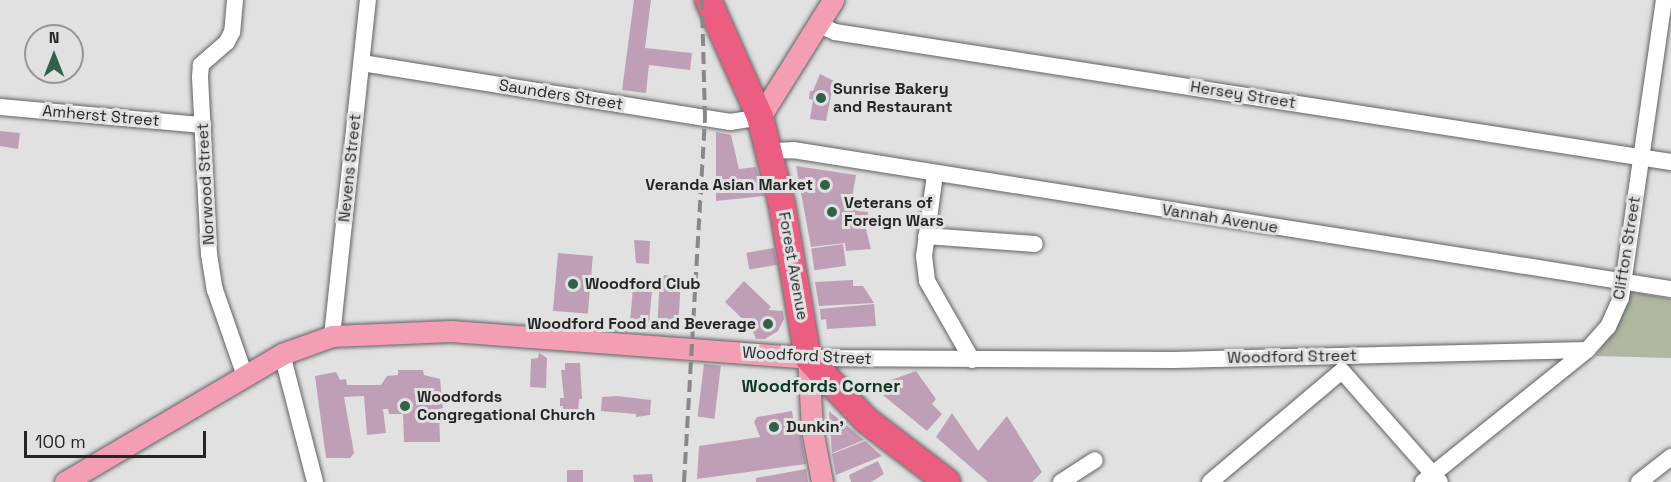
<!DOCTYPE html>
<style>
body{margin:0}
#map{position:relative;width:1671px;height:482px;overflow:hidden;background:#e1e1e2;font-family:"Space Grotesk",sans-serif}
div>[style]{position:absolute}
.green>*{inset:0;background:#afb7a0}
.building>*{inset:0;background:#bf9fb6;transform-origin:0 0}
.roads{filter:drop-shadow(0 0 2px #626263) drop-shadow(0 0 2px #626263)}
.minor>*{height:16px;margin:-8px;padding:0 8px;transform-origin:8px;border-radius:8px;background:#fff}
.major>*{height:21px;margin:-10.5px;padding:0 10.5px;transform-origin:10.5px;border-radius:10.5px;background:#f49eb4}
.highway>*{height:26px;margin:-13px;padding:0 13px;transform-origin:13px;border-radius:13px;background:#ec5d82}
.rail>*{height:4px;margin-top:-2px;transform-origin:0;background:repeating-linear-gradient(90deg,#888889 0 12px,transparent 0 18px)}
.dots>*{width:16px;height:16px;translate:-50% -50%;box-sizing:border-box;border:3px solid #e1e1e2;border-radius:50%}
span{translate:-50% -50%;white-space:nowrap;text-align:center;line-height:1.15;-webkit-text-stroke:6px #e1e1e2;paint-order:stroke}
.poi-label{font-size:16px;color:#252526;font-weight:700}
.left{translate:0 -50%;text-align:left}
.right{translate:-100% -50%;text-align:right}
.street-label{font-size:16px;color:#252526}
.neighbourhood-label{font-size:18px;color:#0b3723;font-weight:700}
.north{position:absolute;left:24px;top:24px;width:60px;height:60px;box-sizing:border-box;background:#e1e1e2;border:2px solid #969697;border-radius:50%;rotate:0deg;font-size:16px;font-weight:700;line-height:24px;text-align:center;color:#252526}
.north::after{content:'';display:block;margin:auto;width:21px;height:27px;background:#2f6349;clip-path:polygon(50% 0,100% 100%,50% 72%,0 100%)}
.scale{position:absolute;left:24px;top:431px;width:182px;height:27px;box-sizing:border-box;border:3px solid #252526;border-top:0;padding-left:8px;font-size:18px;line-height:21px;white-space:nowrap;color:#252526;-webkit-text-stroke:4px #e1e1e2;paint-order:stroke}
</style>
<div id="map">
<div class="green">
<div style="clip-path:polygon(1626px 291px,1671px 299px,1671px 358px,1596px 356px,1617px 323px)"></div>
</div>
<div class="building">
<div style="clip-path:polygon(634px 0,651px 0,645px 48px,692px 53px,690px 70px,649px 65px,646px 93px,622px 90px)"></div>
<div style="clip-path:polygon(820px 74px,834px 81px,826px 121px,810px 119px,813px 100px,809px 99px,810px 91px,813px 91px)"></div>
<div style="clip-path:polygon(0 131px,20px 133px,18px 149px,0 146px)"></div>
<div style="clip-path:polygon(716px 132px,731px 135px,739px 169px,756px 167px,764px 196px,716px 201px)"></div>
<div style="clip-path:polygon(796px 166px,856px 175px,852px 198px,857px 198px,857px 211px,868px 212px,866px 229px,871px 249px,846px 251px,845px 243px,811px 247px)"></div>
<div style="clip-path:polygon(634px 240px,650px 241px,649px 264px,636px 263px)"></div>
<div style="left:843px;top:244px;width:22px;height:32px;rotate:82deg"></div>
<div style="left:774px;top:248px;width:17px;height:28px;rotate:80deg"></div>
<div style="left:558px;top:253px;width:35px;height:58px;rotate:5deg"></div>
<div style="left:660px;top:275px;width:21px;height:46px;rotate:3deg"></div>
<div style="clip-path:polygon(634px 278px,653px 279px,649px 323px,641px 326px,630px 321px)"></div>
<div style="clip-path:polygon(853px 280px,853px 286px,863px 286px,874px 303px,819px 306px,815px 282px)"></div>
<div style="clip-path:polygon(744px 281px,771px 307px,768px 310px,783px 311px,784px 319px,778px 331px,765px 339px,756px 339px,751px 327px,725px 302px)"></div>
<div style="clip-path:polygon(874px 304px,876px 326px,827px 329px,826px 319px,821px 320px,820px 309px)"></div>
<div style="clip-path:polygon(539px 353px,547px 358px,546px 388px,530px 387px,531px 359px,538px 358px)"></div>
<div style="clip-path:polygon(565px 363px,580px 363px,582px 399px,579px 399px,578px 414px,563px 413px,563px 406px,560px 406px,560px 398px,564px 398px,561px 370px,565px 370px)"></div>
<div style="left:704px;top:364px;width:17px;height:53px;rotate:7deg"></div>
<div style="clip-path:polygon(398px 370px,423px 370px,424px 375px,440px 379px,443px 408px,439px 409px,440px 442px,404px 442px,403px 414px,389px 414px,388px 409px,383px 409px,386px 433px,367px 435px,364px 396px,344px 397px,354px 453px,350px 458px,326px 458px,315px 376px,336px 372px,340px 380px,346px 379px,347px 385px,381px 385px,387px 376px,398px 375px)"></div>
<div style="clip-path:polygon(916px 371px,936px 399px,932px 404px,942px 414px,927px 431px,879px 392px,880px 384px)"></div>
<div style="clip-path:polygon(617px 396px,651px 400px,650px 415px,636px 417px,636px 414px,601px 411px,602px 397px)"></div>
<div style="clip-path:polygon(792px 411px,795px 432px,800px 431px,806px 464px,697px 479px,699px 446px,760px 437px,754px 422px,757px 417px)"></div>
<div style="clip-path:polygon(829px 411px,864px 440px,832px 453px)"></div>
<div style="clip-path:polygon(952px 413px,978px 451px,1007px 416px,1042px 472px,1032px 482px,988px 482px,936px 437px)"></div>
<div style="clip-path:polygon(865px 441px,882px 456px,836px 475px,832px 454px)"></div>
<div style="clip-path:polygon(878px 461px,884px 474px,871px 482px,851px 482px,849px 475px)"></div>
<div style="clip-path:polygon(806px 469px,808px 482px,756px 482px,756px 478px)"></div>
<div style="left:567px;top:470px;width:16px;height:12px"></div>
<div style="clip-path:polygon(652px 474px,653px 482px,634px 482px,633px 475px)"></div>
</div>
<div class="roads">
<div class="minor">
<div style="left:235px;top:0;width:32px;rotate:95deg"></div>
<div style="left:232px;top:32px;width:11px;rotate:117deg"></div>
<div style="left:227px;top:42px;width:35px;rotate:139deg"></div>
<div style="left:201px;top:65px;width:12px;rotate:95deg"></div>
<div style="left:200px;top:77px;width:177px;rotate:87.1deg"></div>
<div style="left:209px;top:254px;width:36px;rotate:81deg"></div>
<div style="left:215px;top:290px;width:91px;rotate:70.8deg"></div>
<div style="left:817px;top:24px;width:20px;rotate:24deg"></div>
<div style="left:835px;top:32px;width:846px;rotate:8.84deg"></div>
<div style="left:362px;top:63px;width:373px;rotate:9.1deg"></div>
<div style="left:730px;top:122px;width:30px;rotate:-9deg"></div>
<div style="left:0;top:107px;width:204px;rotate:5.1deg"></div>
<div style="left:769px;top:151px;width:24px;rotate:-2deg"></div>
<div style="left:793px;top:150px;width:889px;rotate:9deg"></div>
<div style="left:935px;top:174px;width:83px;rotate:97.6deg"></div>
<div style="left:924px;top:256px;width:25px;rotate:83deg"></div>
<div style="left:927px;top:281px;width:91px;rotate:60.3deg"></div>
<div style="left:926px;top:236px;width:109px;rotate:4.2deg"></div>
<div style="left:332px;top:336px;width:338px;rotate:-83.9deg"></div>
<div style="left:282px;top:354px;width:132px;rotate:75.5deg"></div>
<div style="left:808px;top:358px;width:365px;rotate:0.3deg"></div>
<div style="left:1173px;top:360px;width:414px;rotate:-1.4deg"></div>
<div style="left:1342px;top:371px;width:148px;rotate:48.6deg"></div>
<div style="left:1061px;top:482px;width:40px;rotate:-32.9deg"></div>
<div style="left:1210px;top:482px;width:172px;rotate:-40.1deg"></div>
<div style="left:1423px;top:482px;width:211px;rotate:-38.8deg"></div>
<div style="left:1587px;top:350px;width:31px;rotate:-48deg"></div>
<div style="left:1608px;top:327px;width:32px;rotate:-66deg"></div>
<div style="left:1621px;top:298px;width:301px;rotate:-81.8deg"></div>
<div style="left:1639px;top:482px;width:41px;rotate:-38deg"></div>
</div>
<div class="major">
<div style="left:760px;top:117px;width:138px;rotate:-58deg"></div>
<div style="left:65px;top:482px;width:252px;rotate:-30.5deg"></div>
<div style="left:282px;top:354px;width:53px;rotate:-19.8deg"></div>
<div style="left:332px;top:336px;width:119px;rotate:-2.4deg"></div>
<div style="left:451px;top:331px;width:358px;rotate:4.3deg"></div>
<div style="left:808px;top:358px;width:71px;rotate:86.8deg"></div>
<div style="left:812px;top:429px;width:54px;rotate:79.3deg"></div>
</div>
<div class="highway">
<div style="left:708px;top:0;width:128px;rotate:66deg"></div>
<div style="left:760px;top:117px;width:91px;rotate:76deg"></div>
<div style="left:782px;top:205px;width:155px;rotate:80.4deg"></div>
<div style="left:808px;top:358px;width:85px;rotate:46.9deg"></div>
<div style="left:866px;top:420px;width:102px;rotate:37.4deg"></div>
</div>
</div>
<div class="rail">
<div style="left:684px;top:482px;width:365px;rotate:-86.7deg"></div>
<div style="left:705px;top:118px;width:118px;rotate:-91.5deg"></div>
</div>
<div class="dots">
<div style="left:821px;top:98px;background:#2f6349"></div>
<div style="left:825px;top:185px;background:#2f6349"></div>
<div style="left:832px;top:212px;background:#2f6349"></div>
<div style="left:573px;top:284px;background:#2f6349"></div>
<div style="left:768px;top:324px;background:#2f6349"></div>
<div style="left:405px;top:406px;background:#2f6349"></div>
<div style="left:774px;top:427px;background:#2f6349"></div>
</div>
<div class="poi-label">
<span class="left" style="left:833px;top:98px">Sunrise Bakery<br>and Restaurant</span>
<span class="right" style="left:813px;top:185px">Veranda Asian Market</span>
<span class="left" style="left:844px;top:212px">Veterans of<br>Foreign Wars</span>
<span class="left" style="left:585px;top:284px">Woodford Club</span>
<span class="right" style="left:756px;top:324px">Woodford Food and Beverage</span>
<span class="left" style="left:417px;top:406px">Woodfords<br>Congregational Church</span>
<span class="left" style="left:786px;top:427px">Dunkin'</span>
</div>
<div class="street-label">
<span style="left:561px;top:95px;rotate:9deg">Saunders Street</span>
<span style="left:1243px;top:95px;rotate:9deg">Hersey Street</span>
<span style="left:101px;top:116px;rotate:5deg">Amherst Street</span>
<span style="left:350px;top:168px;rotate:-84deg">Nevens Street</span>
<span style="left:206px;top:184px;rotate:-93deg">Norwood Street</span>
<span style="left:1220px;top:219px;rotate:9deg">Vannah Avenue</span>
<span style="left:1627px;top:248px;rotate:-81deg">Clifton Street</span>
<span style="left:793px;top:266px;rotate:80deg">Forest Avenue</span>
<span style="left:807px;top:356px;rotate:3deg">Woodford Street</span>
<span style="left:1292px;top:357px;rotate:-1deg">Woodford Street</span>
</div>
<div class="neighbourhood-label">
<span style="left:821px;top:386px">Woodfords Corner</span>
</div>
<div class="north">N</div>
<div class="scale">100 m</div>
</div>
